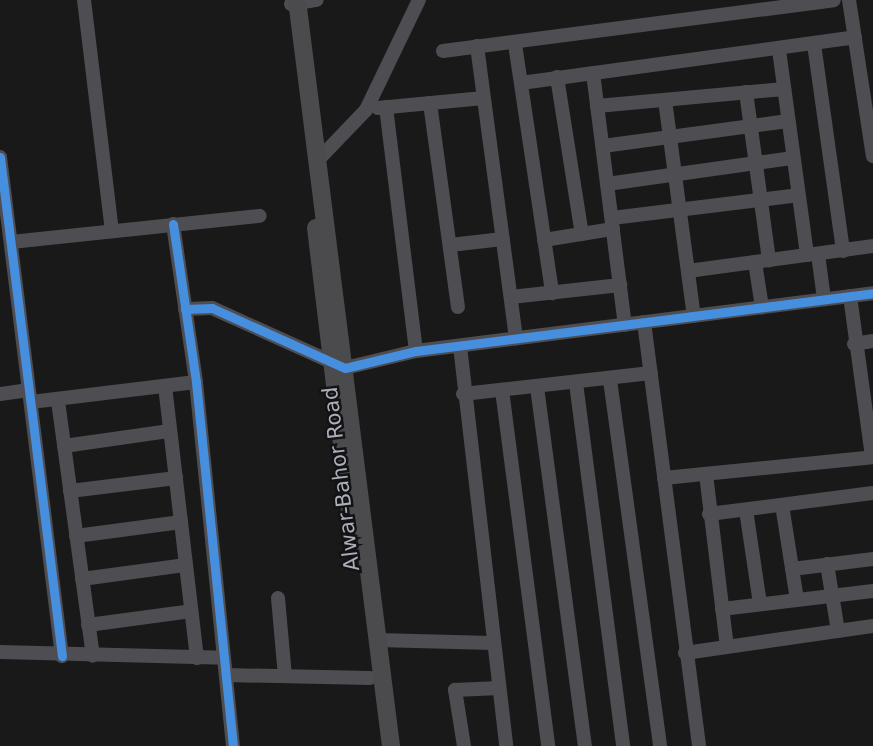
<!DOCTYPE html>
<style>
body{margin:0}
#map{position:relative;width:873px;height:746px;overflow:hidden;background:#191919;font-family:"DejaVu Sans",sans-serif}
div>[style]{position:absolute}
.minor>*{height:14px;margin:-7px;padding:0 7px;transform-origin:7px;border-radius:7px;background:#4e4e52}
.major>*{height:18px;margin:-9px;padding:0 9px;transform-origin:9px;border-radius:9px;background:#4b4b4e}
.cycleway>*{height:9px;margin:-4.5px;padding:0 4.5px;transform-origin:4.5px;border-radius:4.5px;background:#468fdf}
span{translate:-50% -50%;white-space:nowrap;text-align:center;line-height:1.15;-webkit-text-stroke:5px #131315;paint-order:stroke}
.street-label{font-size:21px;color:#acafb8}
</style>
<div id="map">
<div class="minor">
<div style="left:84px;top:0;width:233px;rotate:83.1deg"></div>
<div style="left:849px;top:0;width:158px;rotate:81.3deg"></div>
<div style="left:291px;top:4px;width:26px;rotate:-9deg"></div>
<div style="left:515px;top:44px;width:252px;rotate:81.5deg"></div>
<div style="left:814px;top:44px;width:209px;rotate:82deg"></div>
<div style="left:477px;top:46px;width:295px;rotate:82.4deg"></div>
<div style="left:779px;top:50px;width:207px;rotate:82.2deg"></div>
<div style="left:443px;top:51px;width:394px;rotate:-7.4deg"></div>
<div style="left:593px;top:73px;width:254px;rotate:82.8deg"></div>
<div style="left:557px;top:77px;width:159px;rotate:81deg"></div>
<div style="left:521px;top:83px;width:337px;rotate:-7.8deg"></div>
<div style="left:746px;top:92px;width:170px;rotate:82.2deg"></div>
<div style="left:665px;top:100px;width:218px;rotate:82.4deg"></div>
<div style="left:430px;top:103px;width:206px;rotate:82.2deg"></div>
<div style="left:597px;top:106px;width:188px;rotate:-5.2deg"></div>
<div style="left:386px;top:107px;width:246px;rotate:83deg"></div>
<div style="left:378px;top:108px;width:106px;rotate:-5.4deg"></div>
<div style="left:603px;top:146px;width:187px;rotate:-7.7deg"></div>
<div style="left:0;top:157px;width:503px;rotate:82.92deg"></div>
<div style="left:319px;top:159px;width:68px;rotate:-46.2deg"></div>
<div style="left:366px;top:110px;width:122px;rotate:-64.3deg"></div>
<div style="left:607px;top:184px;width:188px;rotate:-8deg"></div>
<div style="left:612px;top:218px;width:187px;rotate:-7deg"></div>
<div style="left:173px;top:224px;width:160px;rotate:81.7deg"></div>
<div style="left:196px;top:382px;width:366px;rotate:84.2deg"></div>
<div style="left:544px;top:240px;width:70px;rotate:-9.1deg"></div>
<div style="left:11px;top:242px;width:250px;rotate:-6deg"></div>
<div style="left:450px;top:245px;width:53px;rotate:-6.5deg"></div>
<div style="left:818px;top:254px;width:45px;rotate:82.4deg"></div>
<div style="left:755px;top:262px;width:46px;rotate:81.2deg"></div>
<div style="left:688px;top:271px;width:187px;rotate:-7.7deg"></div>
<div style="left:850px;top:296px;width:162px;rotate:82.2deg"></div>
<div style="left:511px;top:297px;width:110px;rotate:-6.3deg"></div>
<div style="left:185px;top:309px;width:27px;rotate:-2deg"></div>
<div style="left:212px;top:308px;width:146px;rotate:24.3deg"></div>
<div style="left:345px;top:368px;width:73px;rotate:-13.5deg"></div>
<div style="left:416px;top:351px;width:461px;rotate:-7.2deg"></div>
<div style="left:644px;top:322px;width:428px;rotate:82.6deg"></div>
<div style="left:854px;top:344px;width:19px;rotate:-9deg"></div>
<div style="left:460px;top:346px;width:403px;rotate:83.4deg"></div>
<div style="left:610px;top:380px;width:369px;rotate:82.2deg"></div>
<div style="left:576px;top:383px;width:366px;rotate:82.6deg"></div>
<div style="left:165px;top:386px;width:274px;rotate:83.3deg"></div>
<div style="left:537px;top:387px;width:362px;rotate:82.4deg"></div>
<div style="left:502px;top:390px;width:359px;rotate:82.6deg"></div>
<div style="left:0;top:394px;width:29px;rotate:-8deg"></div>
<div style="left:463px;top:394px;width:189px;rotate:-6.4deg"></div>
<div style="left:58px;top:401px;width:257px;rotate:82.2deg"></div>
<div style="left:31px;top:402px;width:166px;rotate:-6.9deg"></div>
<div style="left:64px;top:446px;width:107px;rotate:-8.1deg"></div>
<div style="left:706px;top:474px;width:174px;rotate:83.1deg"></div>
<div style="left:664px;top:478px;width:210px;rotate:-5.7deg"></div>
<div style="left:70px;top:491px;width:107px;rotate:-7deg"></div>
<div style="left:782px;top:505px;width:96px;rotate:81deg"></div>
<div style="left:746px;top:510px;width:95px;rotate:81.5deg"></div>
<div style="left:709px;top:514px;width:165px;rotate:-7.3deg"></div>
<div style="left:76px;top:536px;width:106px;rotate:-7.6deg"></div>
<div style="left:827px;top:564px;width:68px;rotate:80.7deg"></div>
<div style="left:792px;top:569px;width:82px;rotate:-7deg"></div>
<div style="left:82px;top:579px;width:105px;rotate:-7.7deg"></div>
<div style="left:278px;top:598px;width:78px;rotate:84.9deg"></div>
<div style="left:722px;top:609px;width:152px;rotate:-6.8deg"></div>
<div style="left:88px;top:625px;width:104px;rotate:-7.7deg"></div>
<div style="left:377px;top:640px;width:116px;rotate:1.5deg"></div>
<div style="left:0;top:652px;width:224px;rotate:1.5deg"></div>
<div style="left:685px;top:653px;width:190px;rotate:-8.2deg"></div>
<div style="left:226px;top:675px;width:144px;rotate:1.2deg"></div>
<div style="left:464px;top:746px;width:57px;rotate:-99.1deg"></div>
<div style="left:455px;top:690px;width:44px;rotate:-2.6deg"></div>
</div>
<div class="major">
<div style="left:297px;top:0;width:752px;rotate:82.82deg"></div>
<div style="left:316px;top:228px;width:284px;rotate:83.1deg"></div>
</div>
<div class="cycleway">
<div style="left:0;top:157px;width:503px;rotate:82.92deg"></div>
<div style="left:173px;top:224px;width:160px;rotate:81.7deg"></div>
<div style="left:196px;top:382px;width:366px;rotate:84.2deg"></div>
<div style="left:185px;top:309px;width:27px;rotate:-2deg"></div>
<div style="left:212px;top:308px;width:146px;rotate:24.3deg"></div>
<div style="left:345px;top:368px;width:73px;rotate:-13.5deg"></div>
<div style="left:416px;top:351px;width:461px;rotate:-7.2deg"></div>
</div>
<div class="street-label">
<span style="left:341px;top:479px;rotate:-97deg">Alwar-Bahor Road</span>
</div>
</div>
